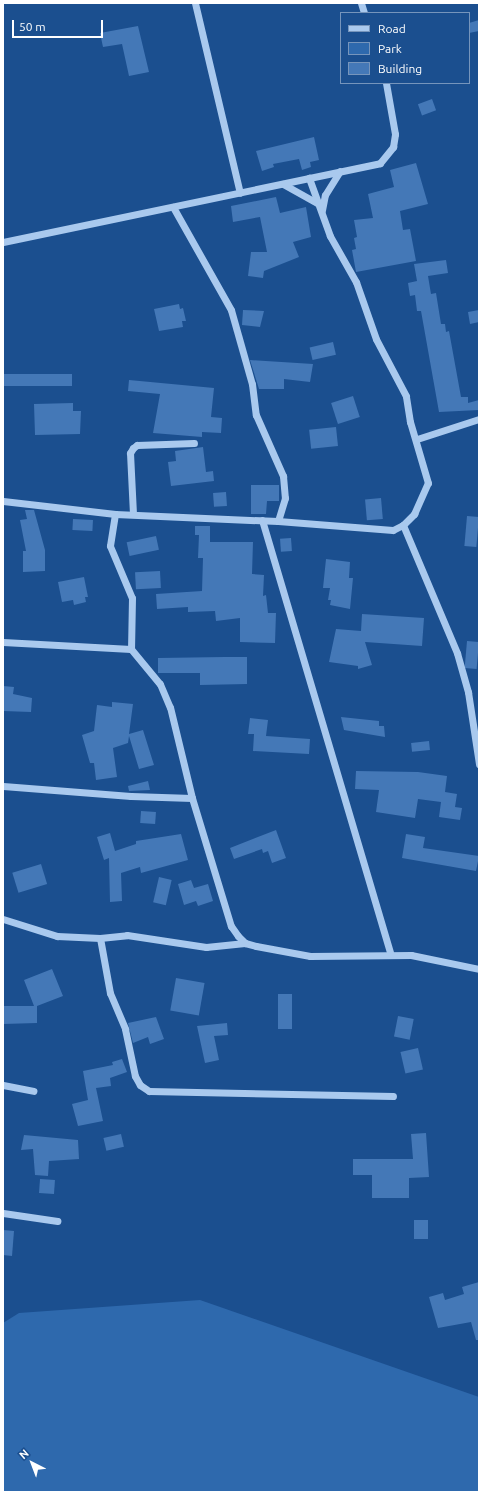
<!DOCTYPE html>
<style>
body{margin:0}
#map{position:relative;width:482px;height:1495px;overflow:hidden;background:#1b4f8f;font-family:Ubuntu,sans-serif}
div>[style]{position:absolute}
.green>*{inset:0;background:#2e69ad}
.building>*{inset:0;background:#4478b7;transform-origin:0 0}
.minor>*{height:7px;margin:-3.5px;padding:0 3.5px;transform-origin:3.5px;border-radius:3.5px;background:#a9c9ee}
span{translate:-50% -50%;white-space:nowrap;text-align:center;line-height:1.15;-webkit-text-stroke:4px #1b4f8f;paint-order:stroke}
.frame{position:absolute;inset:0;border:4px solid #fff;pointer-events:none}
.legend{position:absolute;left:340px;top:12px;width:130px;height:72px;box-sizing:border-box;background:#1b4f8f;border:1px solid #7695bc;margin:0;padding:5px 7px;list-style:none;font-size:12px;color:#fff}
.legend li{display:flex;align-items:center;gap:8px;height:20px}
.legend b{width:20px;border:1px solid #7695bc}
.north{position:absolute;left:12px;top:1443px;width:40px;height:40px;-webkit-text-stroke:3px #1b4f8f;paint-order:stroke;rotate:318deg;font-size:11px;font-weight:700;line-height:16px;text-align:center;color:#fff}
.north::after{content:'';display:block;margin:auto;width:14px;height:18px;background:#fff;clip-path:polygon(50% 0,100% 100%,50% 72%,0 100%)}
.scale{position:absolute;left:12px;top:20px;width:91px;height:18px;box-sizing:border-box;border:2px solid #fff;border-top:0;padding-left:5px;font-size:12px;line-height:14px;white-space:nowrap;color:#fff;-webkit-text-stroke:3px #1b4f8f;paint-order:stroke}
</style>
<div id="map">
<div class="green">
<div style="clip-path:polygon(200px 1300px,479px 1397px,479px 1492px,3px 1492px,3px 1323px,19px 1313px)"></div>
</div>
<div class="building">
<div style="clip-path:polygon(479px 20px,479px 31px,469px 33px,469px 23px)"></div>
<div style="clip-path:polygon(138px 26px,149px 72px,129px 76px,122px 44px,103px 47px,100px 33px)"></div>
<div style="left:432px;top:99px;width:12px;height:15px;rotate:70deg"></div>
<div style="clip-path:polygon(314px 137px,319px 160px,310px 162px,311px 167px,302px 170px,299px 159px,273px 164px,274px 167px,262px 171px,256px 151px)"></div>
<div style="clip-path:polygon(416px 163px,428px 204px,400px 211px,403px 230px,410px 229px,416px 261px,356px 272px,352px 250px,356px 249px,354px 238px,357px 237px,354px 220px,373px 218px,368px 194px,394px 187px,390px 170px)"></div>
<div style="clip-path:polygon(276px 197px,280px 213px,306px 207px,311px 237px,293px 242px,299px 257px,264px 271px,263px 278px,248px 276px,251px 252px,267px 252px,260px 217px,233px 222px,231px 206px)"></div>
<div style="clip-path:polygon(446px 260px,448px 273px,428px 276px,431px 294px,436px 293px,441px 324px,445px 324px,446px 332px,449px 331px,461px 397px,468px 397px,468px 403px,479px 400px,479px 410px,439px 412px,421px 311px,417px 311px,415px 295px,410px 296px,408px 283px,417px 281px,414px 264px)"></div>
<div style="clip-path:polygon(179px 304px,180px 309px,183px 308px,186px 321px,182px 321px,183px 327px,159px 331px,154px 309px)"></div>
<div style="clip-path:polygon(243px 310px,264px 311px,260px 327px,242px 325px)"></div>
<div style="clip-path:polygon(479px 310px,479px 322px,470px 324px,468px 312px)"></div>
<div style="left:333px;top:342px;width:13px;height:24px;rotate:77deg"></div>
<div style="clip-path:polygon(250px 360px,313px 364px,310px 382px,284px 379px,284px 389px,259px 389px)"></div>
<div style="left:3px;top:374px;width:69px;height:12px"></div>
<div style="clip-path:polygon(129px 380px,214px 388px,211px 417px,222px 418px,221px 433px,202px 432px,202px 437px,153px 433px,160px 394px,128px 391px)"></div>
<div style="left:353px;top:396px;width:22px;height:23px;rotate:72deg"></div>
<div style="clip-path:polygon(73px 403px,73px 411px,81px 411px,80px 434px,35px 435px,34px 404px)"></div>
<div style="left:336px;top:427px;width:19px;height:27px;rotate:84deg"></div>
<div style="clip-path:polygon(203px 447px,206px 472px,213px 471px,214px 481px,171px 486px,168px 462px,176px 461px,175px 451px)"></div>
<div style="clip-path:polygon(251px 485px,279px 485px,279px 501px,267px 501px,266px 514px,251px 514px)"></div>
<div style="left:226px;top:492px;width:14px;height:13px;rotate:86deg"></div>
<div style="left:381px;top:498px;width:21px;height:16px;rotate:85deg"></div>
<div style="clip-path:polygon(25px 510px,34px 510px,45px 550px,45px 571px,23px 572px,23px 551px,26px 551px,20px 520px,27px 519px)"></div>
<div style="left:467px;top:516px;width:12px;height:30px;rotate:5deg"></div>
<div style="left:73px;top:519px;width:20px;height:11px;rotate:3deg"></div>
<div style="clip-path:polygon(195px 526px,210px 526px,210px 542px,253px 542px,252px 574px,264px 575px,263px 596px,266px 595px,268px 613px,276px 613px,275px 643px,240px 642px,240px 618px,216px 621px,215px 611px,188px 612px,188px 607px,157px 609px,156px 594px,202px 591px,203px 558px,198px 558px,199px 535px,195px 535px)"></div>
<div style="left:156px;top:536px;width:14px;height:30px;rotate:78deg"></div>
<div style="left:291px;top:538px;width:13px;height:11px;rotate:86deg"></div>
<div style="clip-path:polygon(326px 559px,350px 562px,349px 578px,353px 578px,350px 609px,330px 605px,331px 600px,328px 600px,330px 588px,323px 588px)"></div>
<div style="left:160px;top:571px;width:17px;height:25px;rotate:87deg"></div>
<div style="clip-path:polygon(84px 577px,88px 597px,85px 597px,86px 602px,74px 605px,73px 600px,62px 602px,58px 582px)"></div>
<div style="clip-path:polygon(362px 614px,424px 618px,422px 646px,365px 642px,372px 665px,358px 669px,358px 666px,329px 662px,336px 629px,361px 631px)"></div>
<div style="left:467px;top:641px;width:12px;height:27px;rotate:5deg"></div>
<div style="clip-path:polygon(225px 657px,247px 657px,247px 684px,200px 685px,200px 673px,158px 673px,158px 658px)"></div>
<div style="clip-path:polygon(3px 686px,14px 687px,13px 694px,32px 698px,31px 712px,3px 711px)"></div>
<div style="clip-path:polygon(112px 702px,133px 704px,129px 734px,143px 730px,154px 765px,139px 769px,129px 736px,128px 743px,113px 748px,117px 777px,96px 780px,94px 763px,90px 763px,82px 735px,94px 731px,97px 705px,112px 707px)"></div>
<div style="clip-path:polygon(341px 717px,379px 721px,379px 726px,384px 726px,385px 737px,344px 730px)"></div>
<div style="clip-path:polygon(250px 718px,268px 720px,266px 736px,310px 739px,309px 754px,253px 751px,254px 734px,248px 734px)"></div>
<div style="left:429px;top:741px;width:9px;height:18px;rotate:84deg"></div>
<div style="clip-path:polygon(356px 771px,418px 772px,447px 776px,445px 792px,457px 794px,455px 807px,462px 808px,460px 820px,439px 817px,441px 802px,418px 799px,415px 818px,376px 812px,379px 790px,355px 789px)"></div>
<div style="clip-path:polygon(148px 781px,150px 790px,129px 791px,128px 786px)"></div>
<div style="left:141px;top:811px;width:15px;height:12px;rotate:4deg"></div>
<div style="clip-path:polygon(276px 830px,286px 858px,272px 863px,268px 851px,263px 853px,262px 849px,234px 859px,230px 848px)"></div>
<div style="clip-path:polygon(110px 833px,115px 851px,136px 844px,136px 841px,181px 834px,188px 860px,141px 873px,140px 867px,121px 873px,122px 901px,110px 902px,109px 858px,104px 860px,97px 837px)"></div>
<div style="clip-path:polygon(406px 834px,425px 837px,423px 848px,479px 856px,476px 871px,402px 858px)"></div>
<div style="left:41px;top:864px;width:21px;height:30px;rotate:73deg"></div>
<div style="left:159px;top:877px;width:13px;height:26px;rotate:13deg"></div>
<div style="clip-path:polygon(191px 880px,194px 888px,208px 884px,213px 901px,198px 906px,196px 901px,184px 905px,178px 884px)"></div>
<div style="clip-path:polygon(52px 969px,63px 996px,37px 1006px,37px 1023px,3px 1024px,3px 1006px,34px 1006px,24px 980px)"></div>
<div style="left:176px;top:978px;width:29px;height:33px;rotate:10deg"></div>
<div style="left:278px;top:994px;width:14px;height:35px"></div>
<div style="left:398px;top:1016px;width:16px;height:21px;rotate:11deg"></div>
<div style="clip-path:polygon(156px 1017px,164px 1039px,150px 1044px,148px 1037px,133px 1043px,128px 1023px)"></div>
<div style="clip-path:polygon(227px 1023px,228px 1035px,214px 1036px,219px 1060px,205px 1063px,197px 1026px)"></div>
<div style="left:418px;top:1048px;width:22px;height:18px;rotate:77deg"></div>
<div style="clip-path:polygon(122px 1059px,127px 1072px,110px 1078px,111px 1086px,96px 1088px,103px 1121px,78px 1126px,72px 1104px,88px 1100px,83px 1071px,113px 1065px,112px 1062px)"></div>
<div style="clip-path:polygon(426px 1133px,429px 1177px,409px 1178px,409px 1198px,372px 1198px,372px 1175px,353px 1175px,353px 1159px,413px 1159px,411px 1134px)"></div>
<div style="left:121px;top:1134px;width:13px;height:18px;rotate:77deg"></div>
<div style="clip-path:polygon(24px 1135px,78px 1140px,79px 1159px,49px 1161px,48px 1176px,35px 1175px,33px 1149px,21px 1150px)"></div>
<div style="left:40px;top:1179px;width:15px;height:14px;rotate:4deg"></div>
<div style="left:414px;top:1220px;width:14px;height:19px"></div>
<div style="clip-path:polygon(3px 1230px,14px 1231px,12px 1256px,3px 1255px)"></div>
<div style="clip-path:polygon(479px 1282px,479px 1340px,476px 1340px,471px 1322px,438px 1328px,429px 1297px,443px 1293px,445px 1300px,464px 1294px,462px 1287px)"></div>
</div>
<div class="minor">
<div style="left:195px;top:3px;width:195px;rotate:76.7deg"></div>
<div style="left:361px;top:3px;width:10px;rotate:73deg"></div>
<div style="left:283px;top:184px;width:41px;rotate:29.1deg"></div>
<div style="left:173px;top:207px;width:118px;rotate:60.6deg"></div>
<div style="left:231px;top:310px;width:77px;rotate:74.2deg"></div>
<div style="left:252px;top:384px;width:31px;rotate:83deg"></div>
<div style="left:256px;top:415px;width:67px;rotate:66.1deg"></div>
<div style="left:283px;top:476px;width:22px;rotate:85deg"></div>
<div style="left:285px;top:498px;width:24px;rotate:107deg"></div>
<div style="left:322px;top:210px;width:15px;rotate:-79deg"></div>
<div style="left:325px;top:195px;width:28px;rotate:-58deg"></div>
<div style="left:3px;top:242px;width:385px;rotate:-11.8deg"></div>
<div style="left:380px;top:163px;width:21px;rotate:-51deg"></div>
<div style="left:393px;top:147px;width:13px;rotate:-81deg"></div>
<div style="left:395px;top:134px;width:52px;rotate:-100deg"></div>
<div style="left:417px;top:439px;width:65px;rotate:-17.9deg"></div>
<div style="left:3px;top:501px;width:113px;rotate:6.6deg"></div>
<div style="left:115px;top:514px;width:163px;rotate:2.5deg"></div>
<div style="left:278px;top:521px;width:115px;rotate:4.5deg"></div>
<div style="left:393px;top:530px;width:11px;rotate:-27deg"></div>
<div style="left:403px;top:525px;width:16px;rotate:-45deg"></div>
<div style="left:414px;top:514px;width:34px;rotate:-66deg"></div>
<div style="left:428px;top:483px;width:64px;rotate:-106.4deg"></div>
<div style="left:410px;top:422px;width:26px;rotate:-99deg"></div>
<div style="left:406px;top:396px;width:64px;rotate:-117.8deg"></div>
<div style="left:376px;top:339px;width:60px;rotate:-109.3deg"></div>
<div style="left:356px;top:282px;width:53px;rotate:-119.5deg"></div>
<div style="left:330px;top:236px;width:62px;rotate:-109.9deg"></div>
<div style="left:115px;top:514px;width:32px;rotate:99deg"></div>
<div style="left:110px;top:546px;width:56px;rotate:67.1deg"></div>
<div style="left:132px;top:598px;width:51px;rotate:91.1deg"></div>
<div style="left:131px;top:649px;width:45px;rotate:50.4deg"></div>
<div style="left:160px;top:684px;width:25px;rotate:67deg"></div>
<div style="left:170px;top:707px;width:94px;rotate:76.4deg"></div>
<div style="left:192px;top:798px;width:134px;rotate:73.1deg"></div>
<div style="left:231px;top:926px;width:12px;rotate:55deg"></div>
<div style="left:238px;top:936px;width:10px;rotate:45deg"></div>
<div style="left:245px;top:943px;width:11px;rotate:15deg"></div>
<div style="left:256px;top:946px;width:55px;rotate:10.5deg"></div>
<div style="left:310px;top:956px;width:101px;rotate:-0.6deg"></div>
<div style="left:411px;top:955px;width:69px;rotate:11.6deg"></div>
<div style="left:133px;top:514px;width:61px;rotate:-92.8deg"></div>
<div style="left:130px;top:453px;width:6px;rotate:-59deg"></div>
<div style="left:133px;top:448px;width:5px;rotate:-37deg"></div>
<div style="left:137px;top:445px;width:57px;rotate:-2deg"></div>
<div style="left:262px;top:520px;width:452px;rotate:73.5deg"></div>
<div style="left:403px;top:525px;width:139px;rotate:67.1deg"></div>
<div style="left:457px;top:653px;width:41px;rotate:74.2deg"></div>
<div style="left:468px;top:692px;width:73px;rotate:81.3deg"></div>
<div style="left:3px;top:642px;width:128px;rotate:3.1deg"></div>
<div style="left:3px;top:786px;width:128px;rotate:4.5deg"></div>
<div style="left:131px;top:796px;width:61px;rotate:1.9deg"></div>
<div style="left:3px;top:919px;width:57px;rotate:17.5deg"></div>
<div style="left:57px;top:936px;width:43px;rotate:2.7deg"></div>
<div style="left:100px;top:938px;width:27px;rotate:-6deg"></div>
<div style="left:127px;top:935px;width:80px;rotate:8.6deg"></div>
<div style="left:206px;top:947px;width:39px;rotate:-6deg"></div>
<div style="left:100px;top:938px;width:56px;rotate:79.7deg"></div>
<div style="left:110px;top:993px;width:39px;rotate:67deg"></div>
<div style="left:125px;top:1029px;width:48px;rotate:78deg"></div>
<div style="left:135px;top:1076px;width:10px;rotate:61deg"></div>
<div style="left:140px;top:1085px;width:11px;rotate:34deg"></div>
<div style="left:149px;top:1091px;width:244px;rotate:1.2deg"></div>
<div style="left:3px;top:1085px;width:31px;rotate:11deg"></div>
<div style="left:3px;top:1213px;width:55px;rotate:8.4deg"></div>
</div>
<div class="frame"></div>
<ul class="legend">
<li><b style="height:5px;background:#a9c9ee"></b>Road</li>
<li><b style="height:11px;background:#2e69ad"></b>Park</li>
<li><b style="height:11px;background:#4478b7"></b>Building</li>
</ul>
<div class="north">N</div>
<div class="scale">50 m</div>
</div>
